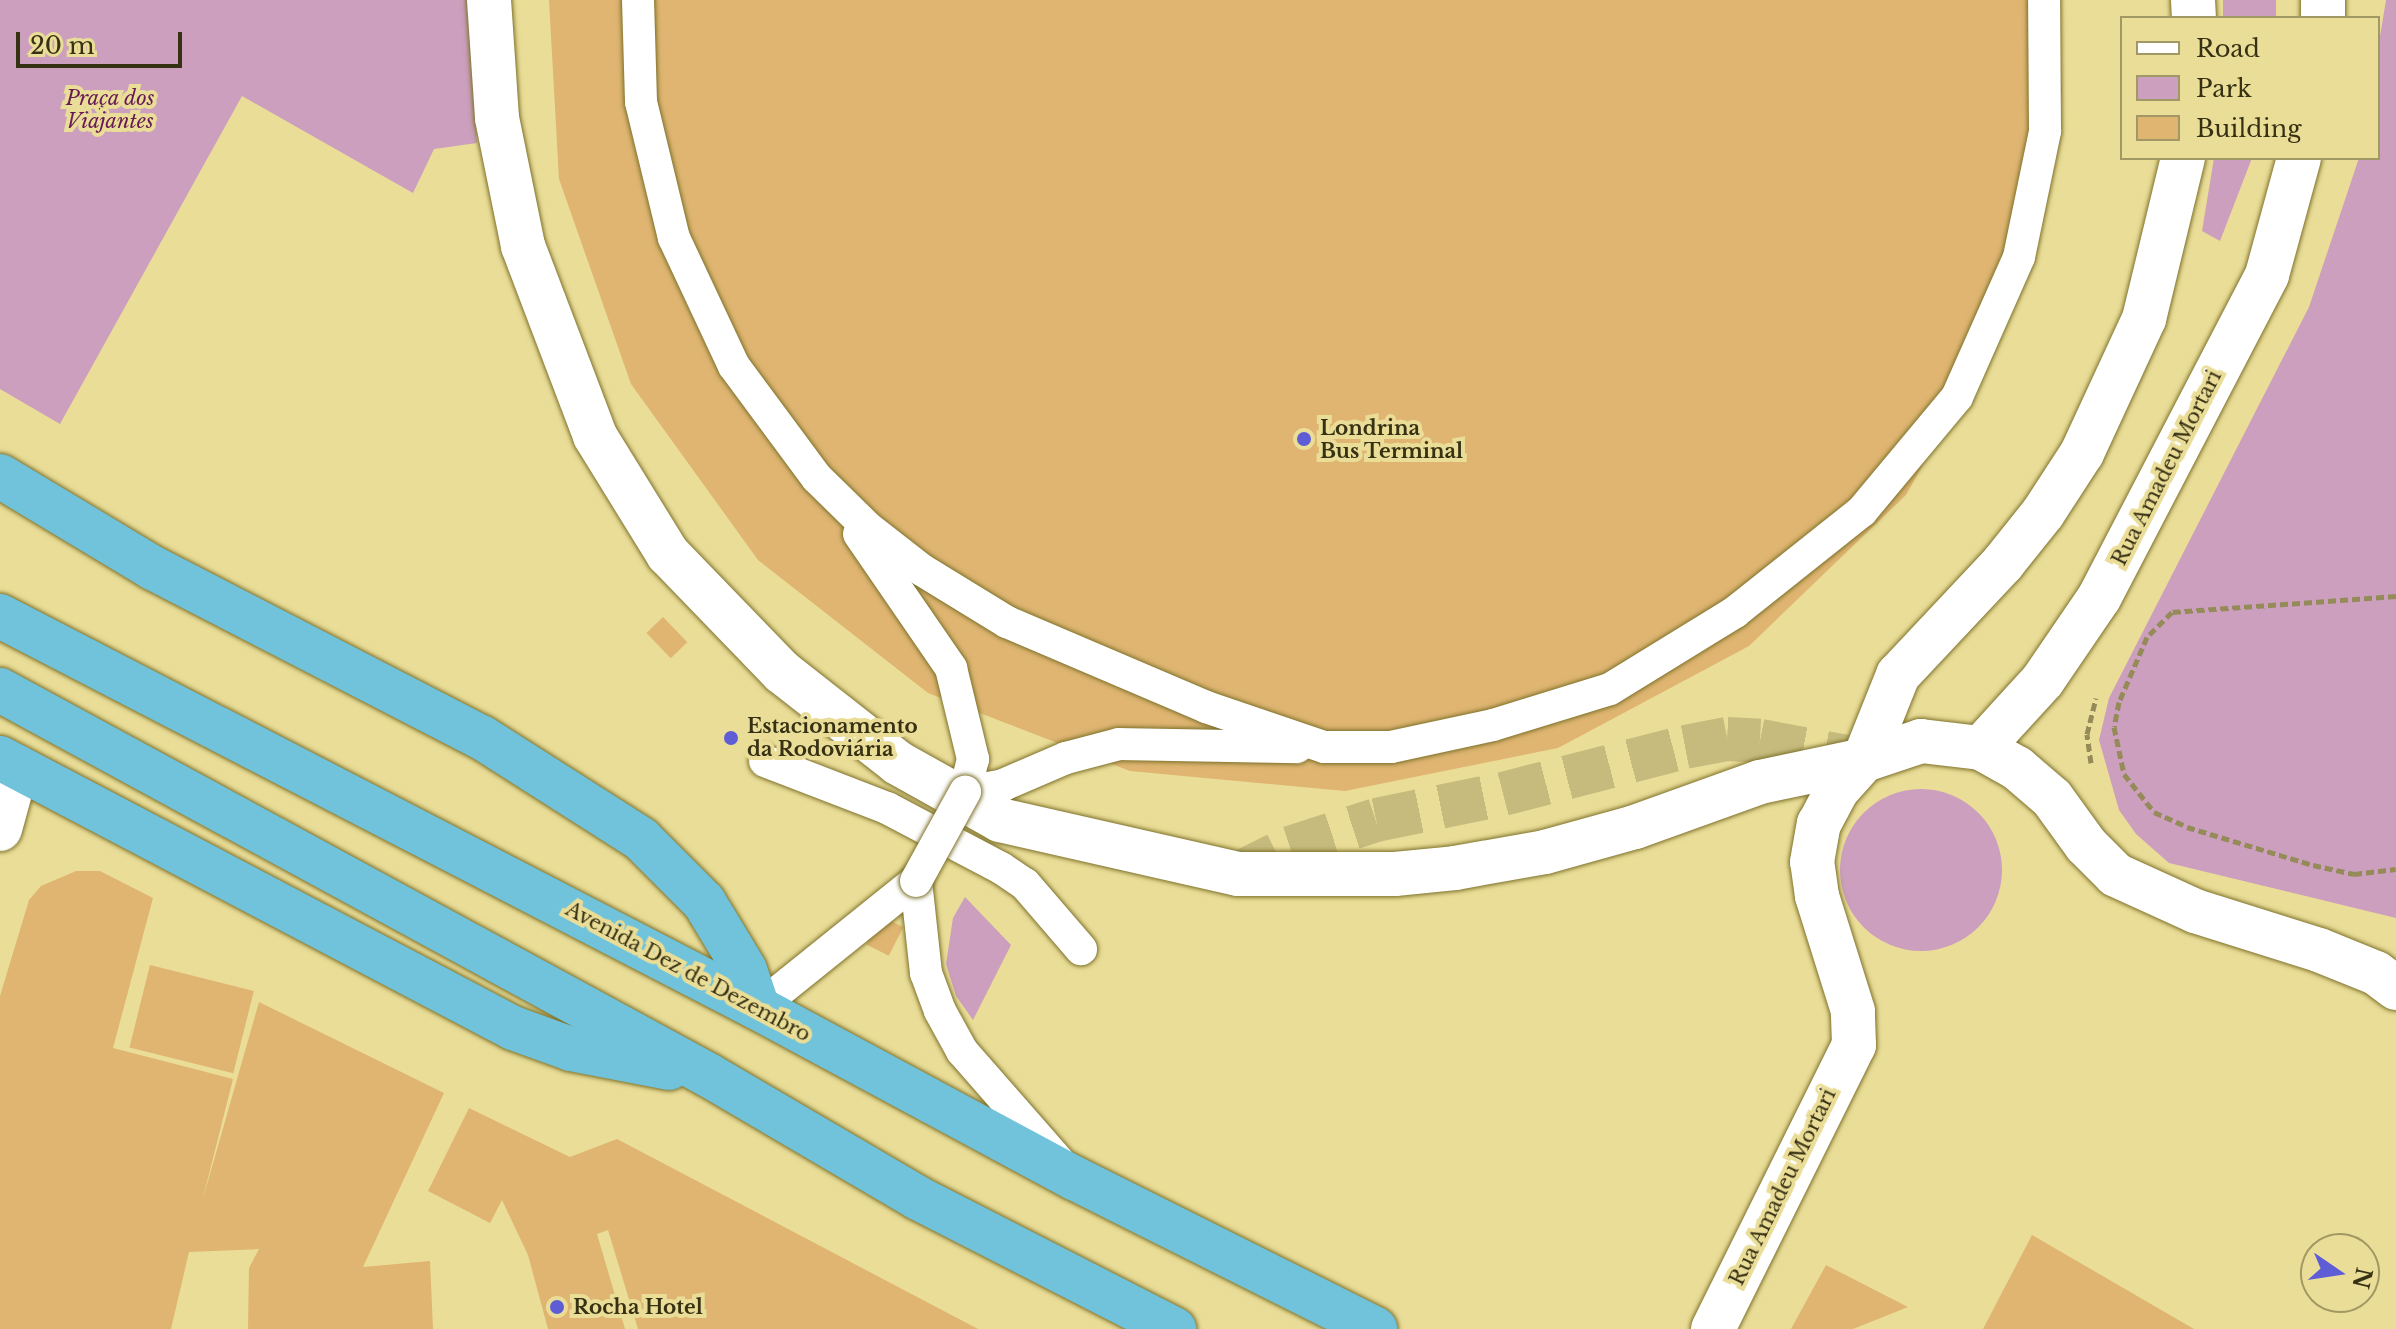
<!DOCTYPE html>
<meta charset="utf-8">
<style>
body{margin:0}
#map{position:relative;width:2396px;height:1329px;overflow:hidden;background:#eadd97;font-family:"Libre Baskerville",serif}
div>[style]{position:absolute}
.green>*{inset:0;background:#cb9fbd;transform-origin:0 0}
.round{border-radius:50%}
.building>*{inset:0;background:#dfb571;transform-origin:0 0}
.minor-tunnel>*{height:44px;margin-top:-22px;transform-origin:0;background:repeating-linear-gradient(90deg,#c6bb7d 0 44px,transparent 0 66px)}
.path>*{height:5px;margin-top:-2.5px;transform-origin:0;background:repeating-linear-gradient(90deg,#958b59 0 8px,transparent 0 12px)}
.roads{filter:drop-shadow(0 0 2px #7e722c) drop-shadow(0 0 2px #7e722c)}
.service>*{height:32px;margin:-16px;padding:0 16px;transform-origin:16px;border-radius:16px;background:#fff}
.minor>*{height:44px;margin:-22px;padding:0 22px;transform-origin:22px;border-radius:22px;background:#fff}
.trunk>*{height:44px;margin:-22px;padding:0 22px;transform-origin:22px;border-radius:22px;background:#70c3da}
.bridges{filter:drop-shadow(0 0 2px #7e722c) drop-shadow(0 0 2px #7e722c)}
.service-bridge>*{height:32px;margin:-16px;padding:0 16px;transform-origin:16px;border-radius:16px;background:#fff}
.dots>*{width:22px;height:22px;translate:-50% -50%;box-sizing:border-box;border:4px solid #eadd97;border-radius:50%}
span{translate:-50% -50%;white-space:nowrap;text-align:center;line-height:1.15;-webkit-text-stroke:8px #eadd97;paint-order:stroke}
.park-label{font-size:20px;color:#671a55;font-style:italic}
.poi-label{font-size:20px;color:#373114;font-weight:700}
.left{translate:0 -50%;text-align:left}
.street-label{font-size:20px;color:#373114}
.legend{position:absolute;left:2120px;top:16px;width:260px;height:144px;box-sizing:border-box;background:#eadd97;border:2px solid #a29863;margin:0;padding:10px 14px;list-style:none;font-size:24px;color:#373114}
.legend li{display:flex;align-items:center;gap:16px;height:40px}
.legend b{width:40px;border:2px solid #a29863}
.north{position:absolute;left:2300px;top:1233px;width:80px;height:80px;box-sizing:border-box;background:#eadd97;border:2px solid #a29863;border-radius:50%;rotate:103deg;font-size:22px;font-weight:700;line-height:32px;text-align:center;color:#373114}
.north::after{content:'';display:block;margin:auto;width:28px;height:36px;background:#5e5dd5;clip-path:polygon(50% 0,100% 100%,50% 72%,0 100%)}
.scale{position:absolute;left:16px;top:32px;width:166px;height:36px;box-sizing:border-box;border:4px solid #373114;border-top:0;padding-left:10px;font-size:24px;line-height:28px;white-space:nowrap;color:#373114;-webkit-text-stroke:6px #eadd97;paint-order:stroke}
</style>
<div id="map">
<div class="green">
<div style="clip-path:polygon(0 0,471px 0,477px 143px,434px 149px,413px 193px,242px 96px,60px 424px,0 389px)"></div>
<div style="left:2223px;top:0;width:53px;height:18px"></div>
<div style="clip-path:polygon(2386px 0,2396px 0,2396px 918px,2169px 863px,2136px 834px,2119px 810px,2099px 740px,2109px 698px,2309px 307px,2359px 158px,2378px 158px,2378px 48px)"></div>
<div style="clip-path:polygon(2214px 158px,2252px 158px,2220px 241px,2202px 231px)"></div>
<div class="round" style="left:1840px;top:789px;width:162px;height:162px"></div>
<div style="clip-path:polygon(965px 897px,1011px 945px,973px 1020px,956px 996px,946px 964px,953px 918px)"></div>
</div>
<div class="building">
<div style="clip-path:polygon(549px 0,2057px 0,2062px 93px,2012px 306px,1906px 495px,1749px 646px,1558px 748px,1345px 791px,1130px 771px,928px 693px,758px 560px,631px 384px,559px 179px)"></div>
<div style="left:663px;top:617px;width:35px;height:23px;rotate:46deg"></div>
<div style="clip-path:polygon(76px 871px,100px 871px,153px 898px,113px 1048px,233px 1079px,202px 1202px,259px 1002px,444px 1093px,363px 1267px,430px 1261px,433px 1329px,248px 1329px,249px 1268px,259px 1249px,189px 1252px,171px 1329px,0 1329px,0 996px,29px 900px,41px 886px)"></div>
<div style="left:881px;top:916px;width:25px;height:32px;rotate:27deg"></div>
<div style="left:150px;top:965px;width:107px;height:85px;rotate:14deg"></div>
<div style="clip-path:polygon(469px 1108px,570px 1157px,617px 1139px,978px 1329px,638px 1329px,608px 1230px,597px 1234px,625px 1329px,548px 1329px,528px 1255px,502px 1200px,490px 1223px,428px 1191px)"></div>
<div style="clip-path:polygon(2032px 1235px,2194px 1329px,1983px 1329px)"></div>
<div style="clip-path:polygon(1826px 1265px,1908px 1307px,1853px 1329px,1791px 1329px)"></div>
</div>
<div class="minor-tunnel">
<div style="left:1238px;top:874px;width:58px;rotate:-26.6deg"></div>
<div style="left:1290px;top:848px;width:90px;rotate:-18deg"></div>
<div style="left:1376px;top:820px;width:130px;rotate:-11.6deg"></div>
<div style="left:1503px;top:794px;width:188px;rotate:-14.5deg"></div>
<div style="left:1685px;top:747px;width:43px;rotate:-10.8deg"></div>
<div style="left:1727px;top:739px;width:33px;rotate:3deg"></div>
<div style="left:1760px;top:741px;width:106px;rotate:10.4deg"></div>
</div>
<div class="path">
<div style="left:2396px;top:596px;width:225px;rotate:175.9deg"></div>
<div style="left:2172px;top:612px;width:35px;rotate:135deg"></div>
<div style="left:2147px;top:637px;width:71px;rotate:113.3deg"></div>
<div style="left:2119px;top:702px;width:25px;rotate:101deg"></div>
<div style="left:2114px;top:727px;width:48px;rotate:78deg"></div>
<div style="left:2124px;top:774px;width:48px;rotate:51.7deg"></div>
<div style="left:2154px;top:812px;width:36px;rotate:24deg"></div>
<div style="left:2187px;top:827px;width:132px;rotate:16.8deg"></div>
<div style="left:2313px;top:865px;width:42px;rotate:12.4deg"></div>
<div style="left:2354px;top:874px;width:42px;rotate:-6.8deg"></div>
<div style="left:2091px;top:763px;width:29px;rotate:-98deg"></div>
<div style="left:2087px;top:734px;width:37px;rotate:-76deg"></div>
</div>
<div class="roads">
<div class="service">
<div style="left:638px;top:0;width:102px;rotate:88.3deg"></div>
<div style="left:641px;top:102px;width:140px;rotate:76.4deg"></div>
<div style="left:674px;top:238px;width:141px;rotate:64.9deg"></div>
<div style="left:734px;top:366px;width:139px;rotate:53.5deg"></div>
<div style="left:817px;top:478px;width:70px;rotate:44.4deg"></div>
<div style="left:867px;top:527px;width:70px;rotate:38deg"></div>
<div style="left:922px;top:570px;width:100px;rotate:31.5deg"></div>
<div style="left:1007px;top:622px;width:216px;rotate:23.1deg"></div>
<div style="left:1206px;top:707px;width:125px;rotate:18.7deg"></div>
<div style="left:1324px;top:747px;width:67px"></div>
<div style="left:1391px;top:747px;width:104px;rotate:-12.2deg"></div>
<div style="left:1493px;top:725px;width:122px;rotate:-17.1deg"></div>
<div style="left:1610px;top:689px;width:147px;rotate:-31.6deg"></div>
<div style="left:1735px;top:612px;width:162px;rotate:-38.5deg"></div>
<div style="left:1862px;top:511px;width:148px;rotate:-50.2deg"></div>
<div style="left:1957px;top:397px;width:153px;rotate:-66.1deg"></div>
<div style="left:2019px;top:257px;width:129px;rotate:-78.3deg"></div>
<div style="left:2045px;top:131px;width:131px;rotate:-90.4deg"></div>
<div style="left:859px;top:534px;width:163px;rotate:55.5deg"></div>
<div style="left:951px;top:668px;width:94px;rotate:76.4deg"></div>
<div style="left:973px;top:759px;width:34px;rotate:104deg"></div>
<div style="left:965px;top:792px;width:39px;rotate:-10deg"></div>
<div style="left:1003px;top:785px;width:69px;rotate:-23.2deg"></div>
<div style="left:1066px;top:758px;width:55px;rotate:-14.8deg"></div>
<div style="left:1119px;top:744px;width:178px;rotate:1deg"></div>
<div style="left:765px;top:761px;width:131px;rotate:21.1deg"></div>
<div style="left:887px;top:808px;width:129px;rotate:27.8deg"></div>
<div style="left:1001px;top:868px;width:29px;rotate:34deg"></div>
<div style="left:1025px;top:884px;width:86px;rotate:49.3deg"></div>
<div style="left:916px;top:881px;width:93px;rotate:83.8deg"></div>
<div style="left:926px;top:973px;width:40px;rotate:69.8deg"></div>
<div style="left:940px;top:1011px;width:46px;rotate:61.2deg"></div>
<div style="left:962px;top:1051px;width:150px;rotate:48.8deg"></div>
<div style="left:758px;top:1008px;width:203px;rotate:-38.8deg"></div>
</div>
<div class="minor">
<div style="left:489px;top:0;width:118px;rotate:86.1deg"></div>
<div style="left:497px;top:118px;width:131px;rotate:78.5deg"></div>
<div style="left:523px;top:246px;width:203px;rotate:69.2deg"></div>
<div style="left:595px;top:436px;width:139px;rotate:58.3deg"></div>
<div style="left:668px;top:554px;width:164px;rotate:46deg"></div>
<div style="left:782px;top:672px;width:147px;rotate:38.1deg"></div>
<div style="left:898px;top:763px;width:117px;rotate:29.2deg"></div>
<div style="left:1000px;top:820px;width:244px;rotate:12.8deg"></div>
<div style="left:1238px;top:874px;width:157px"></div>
<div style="left:1395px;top:874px;width:60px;rotate:-5.7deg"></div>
<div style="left:1455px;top:868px;width:91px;rotate:-10.1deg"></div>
<div style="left:1545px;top:852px;width:93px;rotate:-15.5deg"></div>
<div style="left:1635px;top:827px;width:133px;rotate:-19.8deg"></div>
<div style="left:1760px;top:782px;width:106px;rotate:-11.9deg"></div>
<div style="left:1864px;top:760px;width:92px;rotate:-68.2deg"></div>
<div style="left:1898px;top:675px;width:154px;rotate:-46.8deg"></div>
<div style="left:2003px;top:563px;width:64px;rotate:-51.3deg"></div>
<div style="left:2043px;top:513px;width:72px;rotate:-57deg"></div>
<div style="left:2082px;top:453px;width:148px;rotate:-65.2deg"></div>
<div style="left:2144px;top:319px;width:166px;rotate:-76.4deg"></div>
<div style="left:2193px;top:0;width:18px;rotate:87deg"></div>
<div style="left:2323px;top:18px;width:18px;rotate:-90deg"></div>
<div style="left:1981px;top:748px;width:92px;rotate:-47.6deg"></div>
<div style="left:2043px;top:680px;width:99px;rotate:-55.7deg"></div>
<div style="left:2099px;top:598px;width:364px;rotate:-62.5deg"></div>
<div style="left:2267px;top:275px;width:121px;rotate:-74.7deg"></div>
<div style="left:0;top:829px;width:64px;rotate:-74.7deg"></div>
<div style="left:1713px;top:1329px;width:317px;rotate:-63.6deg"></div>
<div style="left:1854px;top:1045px;width:34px;rotate:-92deg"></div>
<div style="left:1853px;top:1011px;width:121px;rotate:-107.4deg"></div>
<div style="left:1817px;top:896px;width:34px;rotate:-98deg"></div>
<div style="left:1812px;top:862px;width:39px;rotate:-80deg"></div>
<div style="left:1819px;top:824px;width:38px;rotate:-62deg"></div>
<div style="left:1837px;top:790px;width:40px;rotate:-48deg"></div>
<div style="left:1864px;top:760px;width:60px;rotate:-18.4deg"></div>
<div style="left:1921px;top:741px;width:60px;rotate:6.7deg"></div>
<div style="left:1981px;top:748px;width:41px;rotate:29.1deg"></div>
<div style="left:2017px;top:768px;width:46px;rotate:40.6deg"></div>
<div style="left:2052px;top:798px;width:58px;rotate:54.1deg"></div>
<div style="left:2086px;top:845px;width:42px;rotate:45deg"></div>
<div style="left:2116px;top:875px;width:87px;rotate:24.5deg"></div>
<div style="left:2195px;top:911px;width:130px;rotate:17.5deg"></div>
<div style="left:2319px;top:950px;width:61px;rotate:22deg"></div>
<div style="left:2376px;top:973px;width:25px;rotate:37deg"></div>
</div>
<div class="trunk">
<div style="left:0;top:476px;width:179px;rotate:31deg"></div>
<div style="left:153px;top:568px;width:369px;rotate:27.3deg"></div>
<div style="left:481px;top:737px;width:190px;rotate:32.5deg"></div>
<div style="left:641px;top:839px;width:89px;rotate:45deg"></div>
<div style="left:704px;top:902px;width:79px;rotate:58.9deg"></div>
<div style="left:745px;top:970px;width:40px;rotate:71.1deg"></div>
<div style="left:0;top:616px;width:853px;rotate:27.35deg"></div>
<div style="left:758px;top:1008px;width:359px;rotate:28.3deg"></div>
<div style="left:1074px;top:1178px;width:337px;rotate:26.6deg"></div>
<div style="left:0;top:690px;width:808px;rotate:28.53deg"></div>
<div style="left:710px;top:1076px;width:241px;rotate:30.4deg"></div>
<div style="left:918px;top:1198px;width:288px;rotate:27.1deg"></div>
<div style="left:0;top:758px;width:580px;rotate:27.76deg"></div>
<div style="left:513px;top:1028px;width:62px;rotate:19.9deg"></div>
<div style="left:571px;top:1049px;width:100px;rotate:11deg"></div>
</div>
</div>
<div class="bridges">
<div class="service-bridge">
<div style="left:916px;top:881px;width:102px;rotate:-61.2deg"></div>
</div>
</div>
<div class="dots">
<div style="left:1304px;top:439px;background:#5e5dd5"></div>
<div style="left:731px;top:738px;background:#5e5dd5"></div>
<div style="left:557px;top:1307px;background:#5e5dd5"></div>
</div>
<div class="park-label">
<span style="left:110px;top:110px">Praça dos<br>Viajantes</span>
</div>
<div class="poi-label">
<span class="left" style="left:1320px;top:440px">Londrina<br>Bus Terminal</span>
<span class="left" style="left:747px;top:738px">Estacionamento<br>da Rodoviária</span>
<span class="left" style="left:573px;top:1307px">Rocha Hotel</span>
</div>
<div class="street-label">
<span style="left:2167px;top:468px;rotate:-63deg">Rua Amadeu Mortari</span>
<span style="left:688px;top:972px;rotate:28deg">Avenida Dez de Dezembro</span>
<span style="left:1783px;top:1187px;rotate:-64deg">Rua Amadeu Mortari</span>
</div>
<ul class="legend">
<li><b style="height:10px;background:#fff"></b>Road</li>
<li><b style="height:22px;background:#cb9fbd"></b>Park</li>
<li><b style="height:22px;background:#dfb571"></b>Building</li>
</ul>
<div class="north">N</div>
<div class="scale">20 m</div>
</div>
